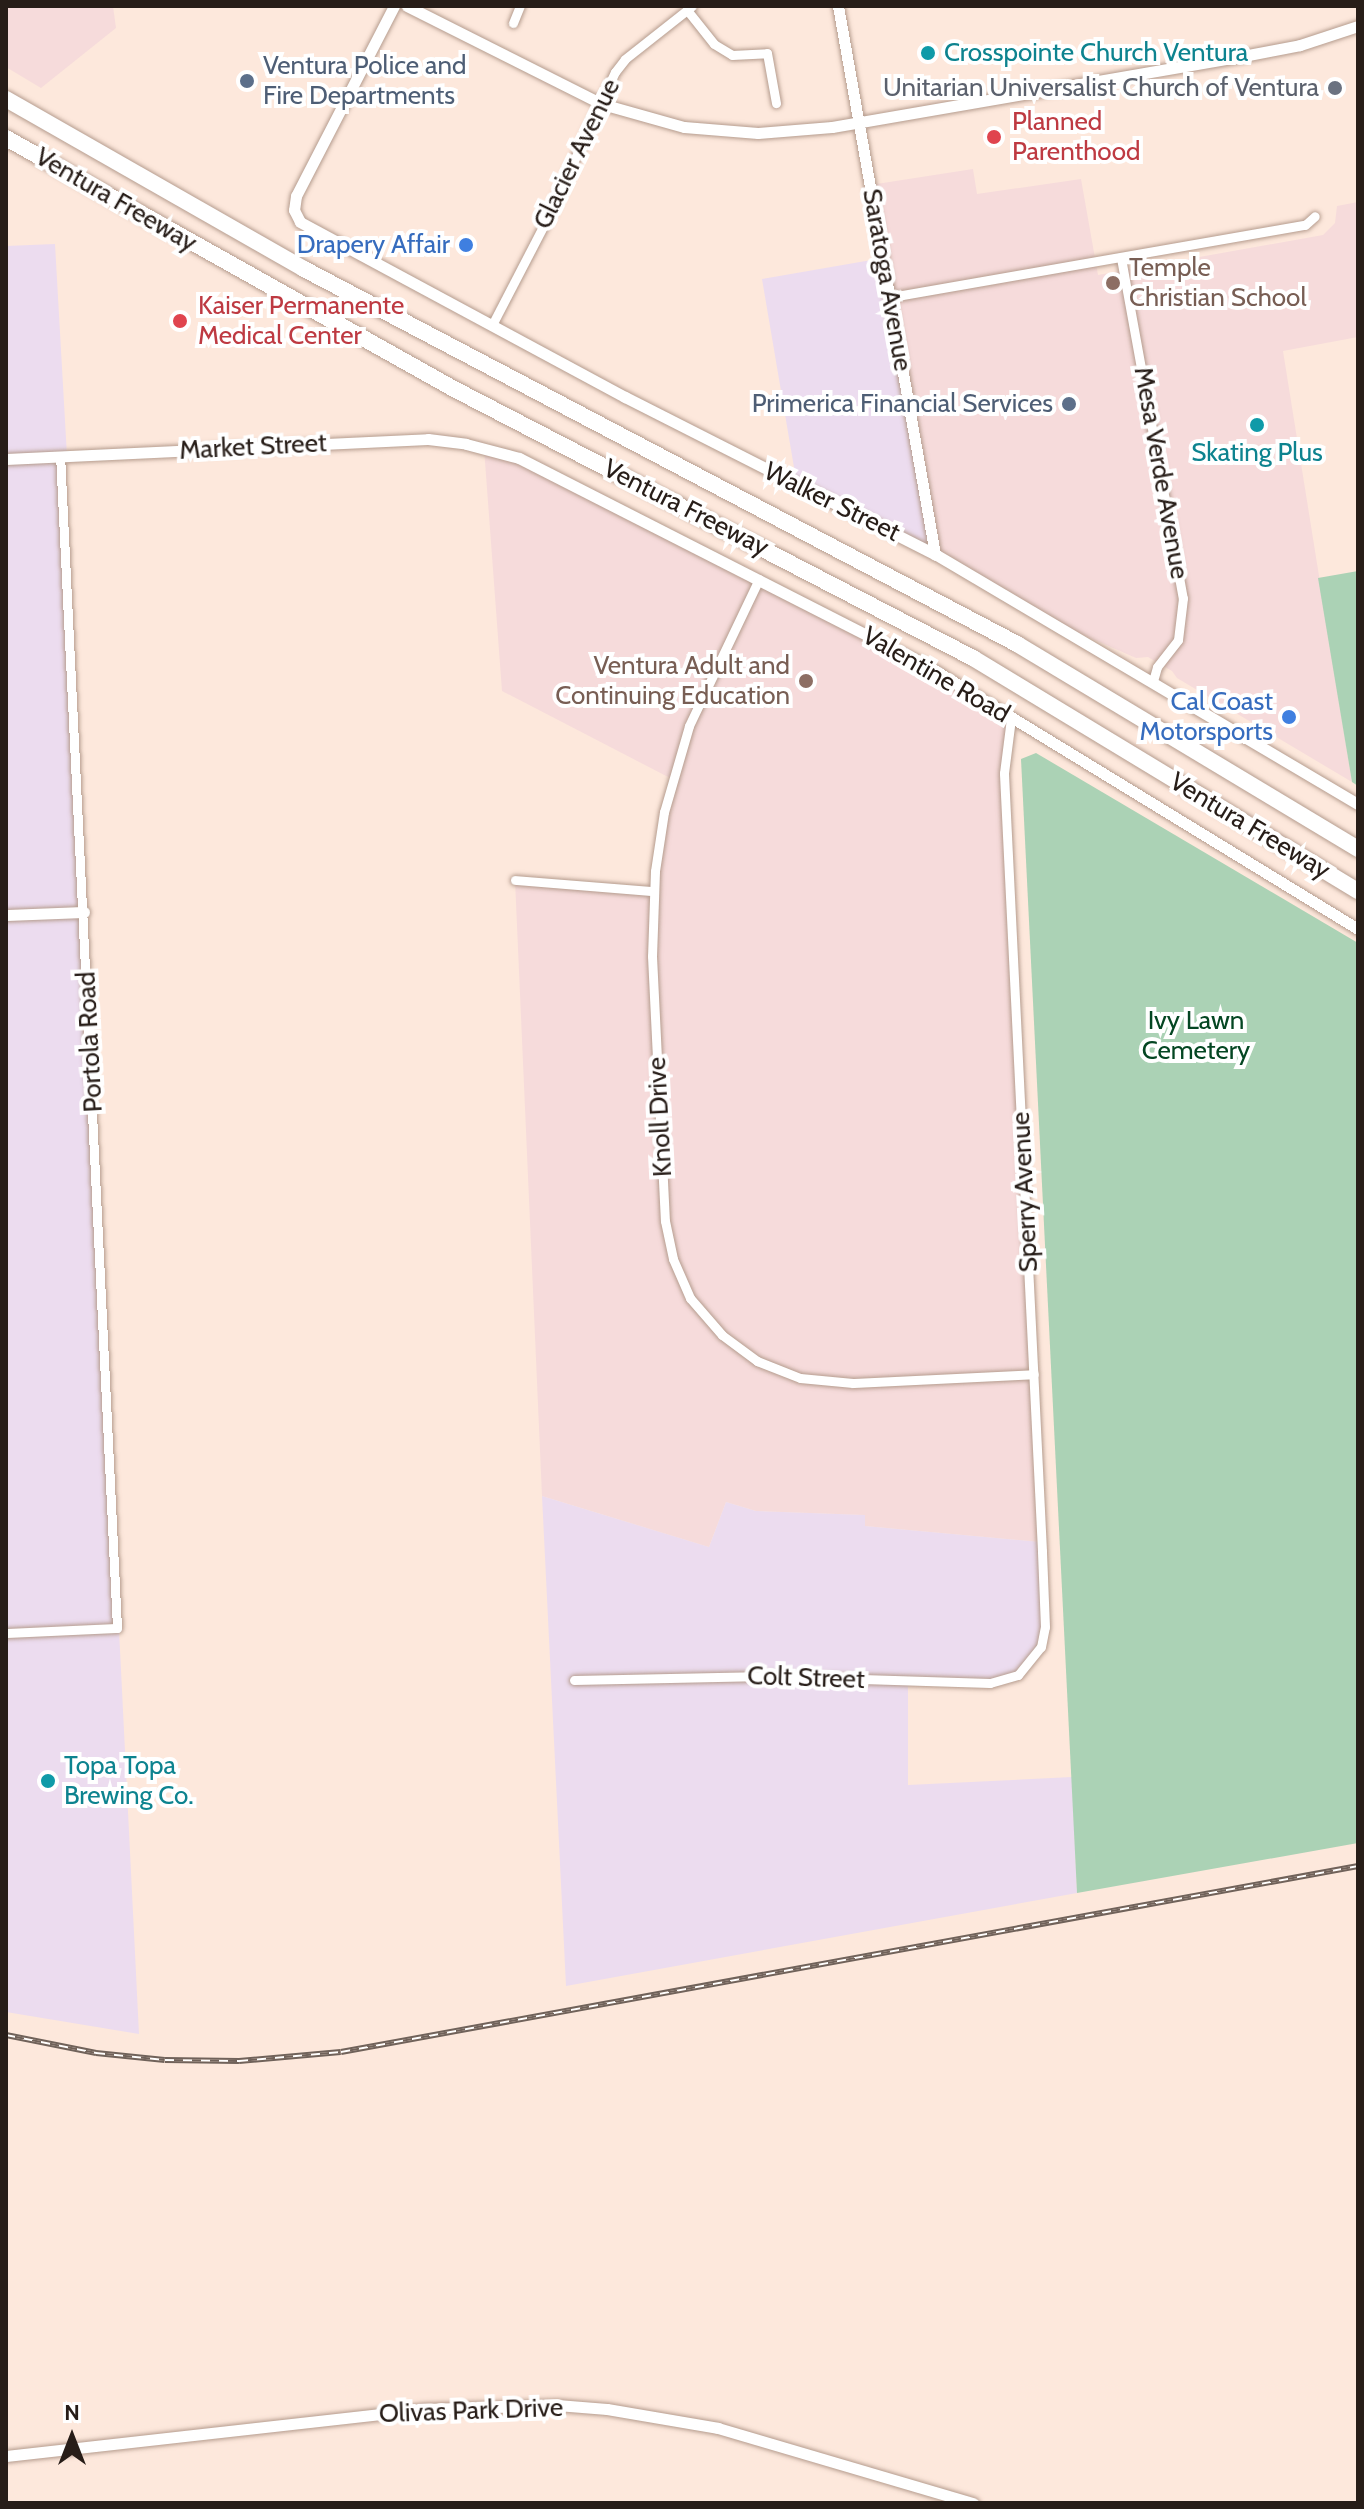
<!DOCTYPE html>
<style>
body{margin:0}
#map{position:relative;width:1364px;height:2509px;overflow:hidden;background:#fde8dc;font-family:Cabin,sans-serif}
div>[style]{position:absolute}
.commercial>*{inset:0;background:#f6dbdb}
.industrial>*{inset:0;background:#ecdcef}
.green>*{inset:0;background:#abd2b5}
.roads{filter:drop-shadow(0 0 2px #b59c8e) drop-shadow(0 0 2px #b59c8e)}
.minor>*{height:9px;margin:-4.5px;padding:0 4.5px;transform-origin:4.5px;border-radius:4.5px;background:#fff}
.tertiary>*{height:11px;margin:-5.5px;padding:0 5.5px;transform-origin:5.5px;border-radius:5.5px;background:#fff}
.motorway>*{height:16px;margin:-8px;padding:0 8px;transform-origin:8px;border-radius:8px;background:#fff}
.rail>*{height:6px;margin-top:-3px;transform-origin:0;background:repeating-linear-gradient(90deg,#fff 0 9px,#70625a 0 18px);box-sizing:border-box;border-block:2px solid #70625a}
.dots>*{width:22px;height:22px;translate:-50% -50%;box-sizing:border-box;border:4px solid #fff;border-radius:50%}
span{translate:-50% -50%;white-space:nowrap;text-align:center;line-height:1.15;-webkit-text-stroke:8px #fff;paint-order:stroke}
.culture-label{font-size:26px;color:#0d838f}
.left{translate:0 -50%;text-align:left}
.service-label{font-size:26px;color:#4e5e75}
.right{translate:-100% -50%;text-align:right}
.worship-label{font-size:26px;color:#5b616d}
.health-label{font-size:26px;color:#be3a42}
.street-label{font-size:26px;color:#271d18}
.shop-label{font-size:26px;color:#366cbe}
.education-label{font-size:26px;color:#785e54}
.park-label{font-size:26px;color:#044622}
.frame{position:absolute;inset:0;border:8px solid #271d18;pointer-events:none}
.north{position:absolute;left:32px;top:2397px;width:80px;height:80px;-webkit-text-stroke:6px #fff;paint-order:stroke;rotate:0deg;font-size:22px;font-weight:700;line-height:32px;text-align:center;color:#271d18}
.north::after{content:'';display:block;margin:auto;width:28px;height:36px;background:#271d18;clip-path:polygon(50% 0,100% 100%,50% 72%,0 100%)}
</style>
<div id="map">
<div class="commercial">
<div style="clip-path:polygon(6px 6px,113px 6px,116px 28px,41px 88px,6px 67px)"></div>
<div style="clip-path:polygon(973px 169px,977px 194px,1081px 179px,1098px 275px,1323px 235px,1335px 223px,1337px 206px,1358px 202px,1358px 337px,1283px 351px,1352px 782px,1177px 678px,1172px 671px,1148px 657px,1136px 658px,1047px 619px,935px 554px,870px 185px)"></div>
<div style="clip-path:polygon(484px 448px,504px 453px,759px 579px,1011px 718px,1006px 742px,1041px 1542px,865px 1526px,864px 1515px,756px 1511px,726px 1502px,709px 1547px,542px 1496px,515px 880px,653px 890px,672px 779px,502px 691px)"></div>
</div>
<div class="industrial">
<div style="clip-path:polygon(55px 244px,67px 456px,61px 456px,139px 2034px,6px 2012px,6px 246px)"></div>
<div style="clip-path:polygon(883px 258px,935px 554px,797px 485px,762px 279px)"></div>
<div style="clip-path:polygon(542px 1496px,709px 1547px,726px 1502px,756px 1511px,865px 1515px,865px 1526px,1041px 1542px,1042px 1641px,1010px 1679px,908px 1682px,908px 1785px,1072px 1777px,1077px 1893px,566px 1986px)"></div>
</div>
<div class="green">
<div style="clip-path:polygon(1358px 571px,1358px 786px,1352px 782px,1318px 578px)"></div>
<div style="clip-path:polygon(1036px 753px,1358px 943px,1358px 1843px,1077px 1893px,1021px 759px)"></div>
</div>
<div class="roads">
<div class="minor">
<div style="left:687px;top:10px;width:43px;rotate:51.5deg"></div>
<div style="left:714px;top:44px;width:21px;rotate:31deg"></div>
<div style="left:732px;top:55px;width:35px;rotate:-3deg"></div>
<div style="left:767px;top:53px;width:51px;rotate:79.8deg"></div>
<div style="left:513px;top:23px;width:18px;rotate:-68deg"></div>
<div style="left:1121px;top:258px;width:346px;rotate:79.7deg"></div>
<div style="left:1183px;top:598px;width:42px;rotate:96.8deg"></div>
<div style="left:1178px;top:640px;width:34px;rotate:128deg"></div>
<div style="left:1157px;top:667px;width:15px;rotate:106deg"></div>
<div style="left:891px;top:297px;width:420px;rotate:-9.9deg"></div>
<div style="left:1305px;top:225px;width:13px;rotate:-42deg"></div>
<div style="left:492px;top:325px;width:119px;rotate:-62.6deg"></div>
<div style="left:547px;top:219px;width:162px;rotate:-65.2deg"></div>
<div style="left:615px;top:72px;width:16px;rotate:-52deg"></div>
<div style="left:625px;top:59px;width:85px;rotate:-38.3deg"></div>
<div style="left:759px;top:579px;width:163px;rotate:115.5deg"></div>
<div style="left:689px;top:726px;width:90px;rotate:106.2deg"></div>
<div style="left:664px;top:812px;width:60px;rotate:98.7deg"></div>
<div style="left:655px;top:871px;width:85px;rotate:92deg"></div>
<div style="left:652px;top:956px;width:265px;rotate:87.2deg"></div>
<div style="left:665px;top:1221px;width:39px;rotate:78deg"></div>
<div style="left:673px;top:1259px;width:43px;rotate:66.4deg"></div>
<div style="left:690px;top:1298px;width:49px;rotate:49.1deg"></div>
<div style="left:722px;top:1335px;width:44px;rotate:36.6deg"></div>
<div style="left:757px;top:1361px;width:46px;rotate:21.6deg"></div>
<div style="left:800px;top:1378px;width:53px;rotate:5.4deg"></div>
<div style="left:853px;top:1383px;width:181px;rotate:-2.8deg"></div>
<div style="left:515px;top:880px;width:138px;rotate:4.6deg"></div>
<div style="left:6px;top:1633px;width:111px;rotate:-2.6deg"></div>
<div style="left:117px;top:1628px;width:1173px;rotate:-92.78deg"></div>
<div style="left:574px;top:1680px;width:192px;rotate:-1.2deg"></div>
<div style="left:766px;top:1676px;width:224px;rotate:1.8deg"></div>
<div style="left:990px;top:1683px;width:29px;rotate:-16deg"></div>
<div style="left:1018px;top:1675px;width:36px;rotate:-51deg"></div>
<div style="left:1041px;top:1647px;width:20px;rotate:-79deg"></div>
<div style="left:1045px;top:1627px;width:76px;rotate:-92.3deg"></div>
<div style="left:1042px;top:1551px;width:779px;rotate:-92.8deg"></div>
<div style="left:1004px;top:773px;width:55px;rotate:-82.7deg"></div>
</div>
<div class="tertiary">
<div style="left:394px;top:6px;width:214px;rotate:117.3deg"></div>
<div style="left:296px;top:196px;width:14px;rotate:98deg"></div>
<div style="left:294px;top:210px;width:13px;rotate:63deg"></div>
<div style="left:300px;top:222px;width:369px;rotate:28.3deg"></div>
<div style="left:625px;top:397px;width:347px;rotate:26.9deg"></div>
<div style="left:935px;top:554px;width:491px;rotate:30.6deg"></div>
<div style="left:407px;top:6px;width:218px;rotate:26.7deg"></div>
<div style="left:602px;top:104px;width:85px;rotate:15.7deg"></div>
<div style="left:684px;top:127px;width:74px;rotate:4.6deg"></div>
<div style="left:758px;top:133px;width:74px;rotate:-4.6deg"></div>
<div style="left:832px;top:127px;width:417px;rotate:-9.8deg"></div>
<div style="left:1243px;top:56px;width:58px;rotate:-10.9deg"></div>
<div style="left:1300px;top:45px;width:61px;rotate:-18.1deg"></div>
<div style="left:838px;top:6px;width:557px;rotate:79.96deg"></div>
<div style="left:6px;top:459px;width:422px;rotate:-2.7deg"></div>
<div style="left:428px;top:439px;width:38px;rotate:7deg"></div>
<div style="left:466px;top:444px;width:55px;rotate:14.8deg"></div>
<div style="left:519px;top:458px;width:457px;rotate:27deg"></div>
<div style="left:926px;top:665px;width:506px;rotate:31.43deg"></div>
<div style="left:6px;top:915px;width:78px;rotate:-2.2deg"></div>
<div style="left:6px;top:2456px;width:422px;rotate:-6.4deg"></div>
<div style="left:425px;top:2409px;width:132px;rotate:-1.7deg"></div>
<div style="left:557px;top:2405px;width:50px;rotate:4.6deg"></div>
<div style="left:607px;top:2409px;width:113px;rotate:9.7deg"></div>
<div style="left:718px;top:2428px;width:266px;rotate:16.4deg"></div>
</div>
<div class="motorway">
<div style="left:6px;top:99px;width:343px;rotate:29.7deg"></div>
<div style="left:304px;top:269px;width:806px;rotate:27.74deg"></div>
<div style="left:1017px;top:644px;width:398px;rotate:31deg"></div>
<div style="left:6px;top:138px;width:514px;rotate:29.26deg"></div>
<div style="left:454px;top:389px;width:585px;rotate:27.4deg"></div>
<div style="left:973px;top:658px;width:450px;rotate:31.2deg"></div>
</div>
</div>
<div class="rail">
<div style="left:6px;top:2035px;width:92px;rotate:11.3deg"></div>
<div style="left:96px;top:2053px;width:69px;rotate:5.8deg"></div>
<div style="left:165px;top:2060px;width:74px;rotate:0.8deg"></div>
<div style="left:239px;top:2061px;width:102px;rotate:-5deg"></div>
<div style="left:341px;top:2052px;width:1034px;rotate:-10.36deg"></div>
</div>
<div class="dots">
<div style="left:928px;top:53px;background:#0f9aa8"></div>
<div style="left:247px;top:81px;background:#5c6f8a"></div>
<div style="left:1335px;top:88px;background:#6b7280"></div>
<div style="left:994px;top:137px;background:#e0444e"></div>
<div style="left:466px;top:245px;background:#3f7fe0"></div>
<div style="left:1113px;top:283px;background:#8d6e63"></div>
<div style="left:180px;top:321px;background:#e0444e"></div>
<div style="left:1069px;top:404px;background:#5c6f8a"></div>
<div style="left:1257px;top:425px;background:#0f9aa8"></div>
<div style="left:806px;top:681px;background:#8d6e63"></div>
<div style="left:1289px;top:717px;background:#3f7fe0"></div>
<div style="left:48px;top:1781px;background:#0f9aa8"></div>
</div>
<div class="culture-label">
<span class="left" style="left:944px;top:53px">Crosspointe Church Ventura</span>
<span style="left:1257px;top:453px">Skating Plus</span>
<span class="left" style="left:64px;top:1781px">Topa Topa<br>Brewing Co.</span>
</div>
<div class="service-label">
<span class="left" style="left:263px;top:81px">Ventura Police and<br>Fire Departments</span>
<span class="right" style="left:1053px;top:404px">Primerica Financial Services</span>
</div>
<div class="worship-label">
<span class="right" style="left:1319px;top:88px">Unitarian Universalist Church of Ventura</span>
</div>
<div class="health-label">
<span class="left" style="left:1012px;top:137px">Planned<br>Parenthood</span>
<span class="left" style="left:198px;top:321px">Kaiser Permanente<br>Medical Center</span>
</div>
<div class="street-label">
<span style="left:577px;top:154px;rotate:-64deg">Glacier Avenue</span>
<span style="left:116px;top:200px;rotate:30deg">Ventura Freeway</span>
<span style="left:887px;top:280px;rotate:80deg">Saratoga Avenue</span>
<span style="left:253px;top:447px;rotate:-3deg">Market Street</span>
<span style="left:1161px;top:473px;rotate:80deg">Mesa Verde Avenue</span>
<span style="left:832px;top:502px;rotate:26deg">Walker Street</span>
<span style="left:686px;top:508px;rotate:27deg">Ventura Freeway</span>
<span style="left:936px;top:675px;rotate:30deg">Valentine Road</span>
<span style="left:1250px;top:826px;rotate:31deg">Ventura Freeway</span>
<span style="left:90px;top:1042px;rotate:-93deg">Portola Road</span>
<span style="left:660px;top:1117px;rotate:-93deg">Knoll Drive</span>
<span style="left:1025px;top:1192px;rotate:-93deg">Sperry Avenue</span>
<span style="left:806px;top:1678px;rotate:2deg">Colt Street</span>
<span style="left:471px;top:2411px;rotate:-2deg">Olivas Park Drive</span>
</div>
<div class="shop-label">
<span class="right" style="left:450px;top:245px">Drapery Affair</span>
<span class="right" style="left:1273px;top:717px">Cal Coast<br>Motorsports</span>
</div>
<div class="education-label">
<span class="left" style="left:1129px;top:283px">Temple<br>Christian School</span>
<span class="right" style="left:790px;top:681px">Ventura Adult and<br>Continuing Education</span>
</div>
<div class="park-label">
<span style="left:1196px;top:1036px">Ivy Lawn<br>Cemetery</span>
</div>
<div class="frame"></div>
<div class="north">N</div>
</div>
